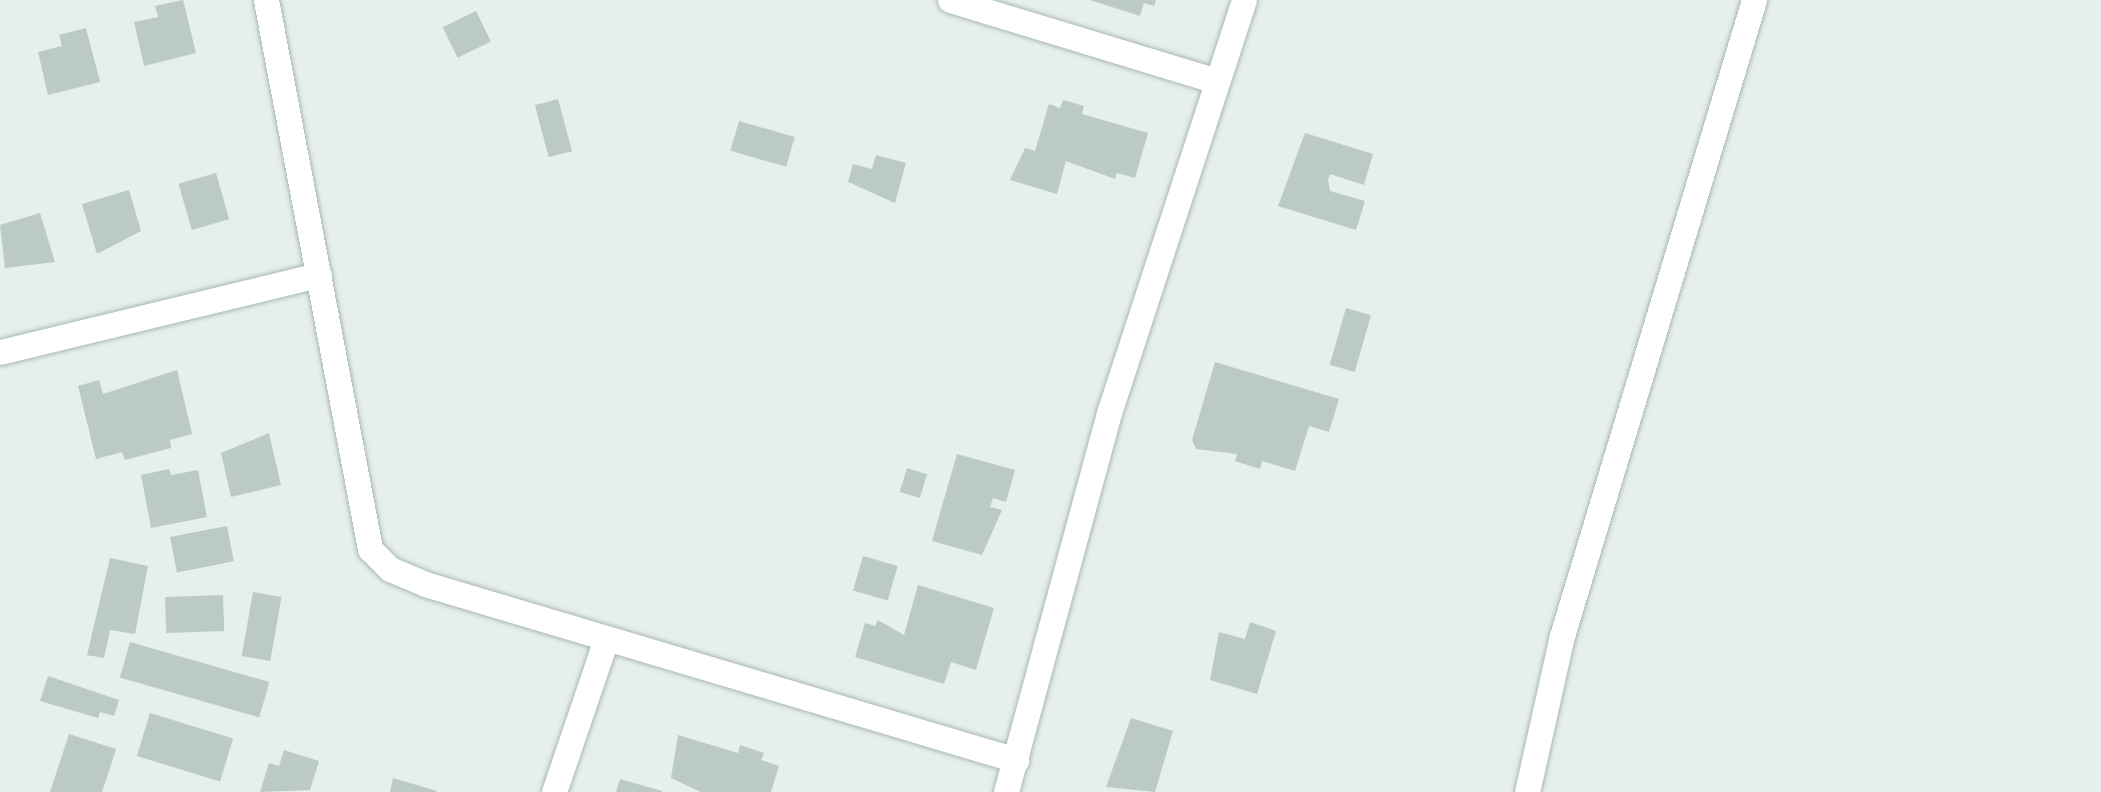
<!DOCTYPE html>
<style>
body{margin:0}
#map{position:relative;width:2101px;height:792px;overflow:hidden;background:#e6efeb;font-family:"Work Sans",sans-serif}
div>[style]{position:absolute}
.building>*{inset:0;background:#bbcac4;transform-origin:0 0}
.roads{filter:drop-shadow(0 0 2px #a8b8b2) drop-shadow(0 0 2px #a8b8b2)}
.minor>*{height:25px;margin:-12.5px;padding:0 12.5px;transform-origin:12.5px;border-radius:12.5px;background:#fff}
span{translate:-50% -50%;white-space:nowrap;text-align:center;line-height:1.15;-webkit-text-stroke:10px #f7fbf9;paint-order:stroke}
</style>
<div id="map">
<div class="building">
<div style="clip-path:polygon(183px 0,196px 53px,144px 66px,134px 22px,158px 17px,155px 6px)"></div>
<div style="clip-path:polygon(1090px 0,1156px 0,1154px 6px,1144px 3px,1140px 16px)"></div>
<div style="left:476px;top:11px;width:34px;height:37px;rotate:64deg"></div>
<div style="clip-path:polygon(86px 28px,100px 82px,48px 95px,38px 52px,62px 46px,59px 35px)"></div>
<div style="left:558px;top:99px;width:54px;height:24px;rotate:75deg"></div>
<div style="clip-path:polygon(1063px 100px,1084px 106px,1082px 114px,1148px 133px,1135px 178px,1117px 173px,1115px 179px,1066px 161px,1057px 194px,1010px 180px,1025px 148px,1035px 151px,1049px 104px,1060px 108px)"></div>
<div style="left:739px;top:121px;width:58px;height:31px;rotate:16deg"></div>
<div style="clip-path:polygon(1305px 133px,1373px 154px,1364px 185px,1330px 174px,1328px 180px,1330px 191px,1365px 201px,1356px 230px,1278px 206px)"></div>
<div style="clip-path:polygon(876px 155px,906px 163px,895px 203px,848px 182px,853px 164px,872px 169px)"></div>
<div style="left:216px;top:173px;width:48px;height:39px;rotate:74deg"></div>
<div style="clip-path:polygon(129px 190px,141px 231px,97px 254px,82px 204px)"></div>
<div style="clip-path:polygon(40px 213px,55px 262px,5px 268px,0 225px)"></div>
<div style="left:1346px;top:308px;width:26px;height:59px;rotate:16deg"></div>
<div style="clip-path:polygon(1215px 362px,1339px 399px,1329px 432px,1309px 426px,1295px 471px,1262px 461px,1260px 469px,1235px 461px,1237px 454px,1196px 449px,1192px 440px)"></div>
<div style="clip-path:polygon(177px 370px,192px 434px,170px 440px,171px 448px,125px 460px,122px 452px,96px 459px,78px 386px,99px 380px,103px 394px)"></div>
<div style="clip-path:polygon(269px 433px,281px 485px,231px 497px,221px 453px)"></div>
<div style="clip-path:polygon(957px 454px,1015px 470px,1006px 502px,993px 498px,990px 507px,1002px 510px,982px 555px,932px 541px)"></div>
<div style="left:907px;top:468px;width:21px;height:25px;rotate:17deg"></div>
<div style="clip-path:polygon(169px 469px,171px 475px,198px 470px,207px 517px,151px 528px,141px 475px)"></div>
<div style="left:227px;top:526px;width:36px;height:58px;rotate:79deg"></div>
<div style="left:863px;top:556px;width:36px;height:36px;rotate:16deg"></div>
<div style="clip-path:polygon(110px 558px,148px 566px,135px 634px,110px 630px,104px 658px,87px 655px)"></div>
<div style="clip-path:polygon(918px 585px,994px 608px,976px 670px,951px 662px,944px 684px,855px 657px,865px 623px,875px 626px,878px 620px,904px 635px)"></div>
<div style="left:253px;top:592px;width:29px;height:65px;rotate:10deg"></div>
<div style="left:223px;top:595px;width:36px;height:58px;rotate:88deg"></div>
<div style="clip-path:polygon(1250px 622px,1276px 631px,1257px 694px,1210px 680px,1219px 632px,1245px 639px)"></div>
<div style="left:130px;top:642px;width:145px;height:37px;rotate:16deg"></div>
<div style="clip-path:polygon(48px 676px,119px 700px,114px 716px,100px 712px,98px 718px,40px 701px)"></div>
<div style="left:150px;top:713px;width:87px;height:45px;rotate:17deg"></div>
<div style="clip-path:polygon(1131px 718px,1173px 731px,1155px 792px,1106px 787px)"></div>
<div style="clip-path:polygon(69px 734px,116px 749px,102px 792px,50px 792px)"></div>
<div style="clip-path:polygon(678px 735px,738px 753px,740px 745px,764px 753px,761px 760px,779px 766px,771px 792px,701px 792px,671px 778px)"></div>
<div style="clip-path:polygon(284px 750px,319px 761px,310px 790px,260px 792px,269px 763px,279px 766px)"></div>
<div style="clip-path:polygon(393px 778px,437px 791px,436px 792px,390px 792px)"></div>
<div style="clip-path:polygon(620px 779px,662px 791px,662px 792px,616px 792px)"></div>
</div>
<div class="roads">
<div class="minor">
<div style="left:266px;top:0;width:559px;rotate:79.27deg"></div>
<div style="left:370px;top:549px;width:28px;rotate:45deg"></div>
<div style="left:390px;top:569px;width:38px;rotate:23deg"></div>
<div style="left:425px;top:584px;width:617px;rotate:16.58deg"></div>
<div style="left:950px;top:0;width:279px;rotate:16.9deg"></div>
<div style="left:0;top:352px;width:328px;rotate:-13.6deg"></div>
<div style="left:554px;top:792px;width:162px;rotate:-71.2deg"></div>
<div style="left:1006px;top:792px;width:396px;rotate:-74.8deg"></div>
<div style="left:1110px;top:410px;width:431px;rotate:-71.9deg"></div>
<div style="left:1527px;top:792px;width:160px;rotate:-77.4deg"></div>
<div style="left:1562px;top:636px;width:664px;rotate:-73.2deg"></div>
</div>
</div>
</div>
